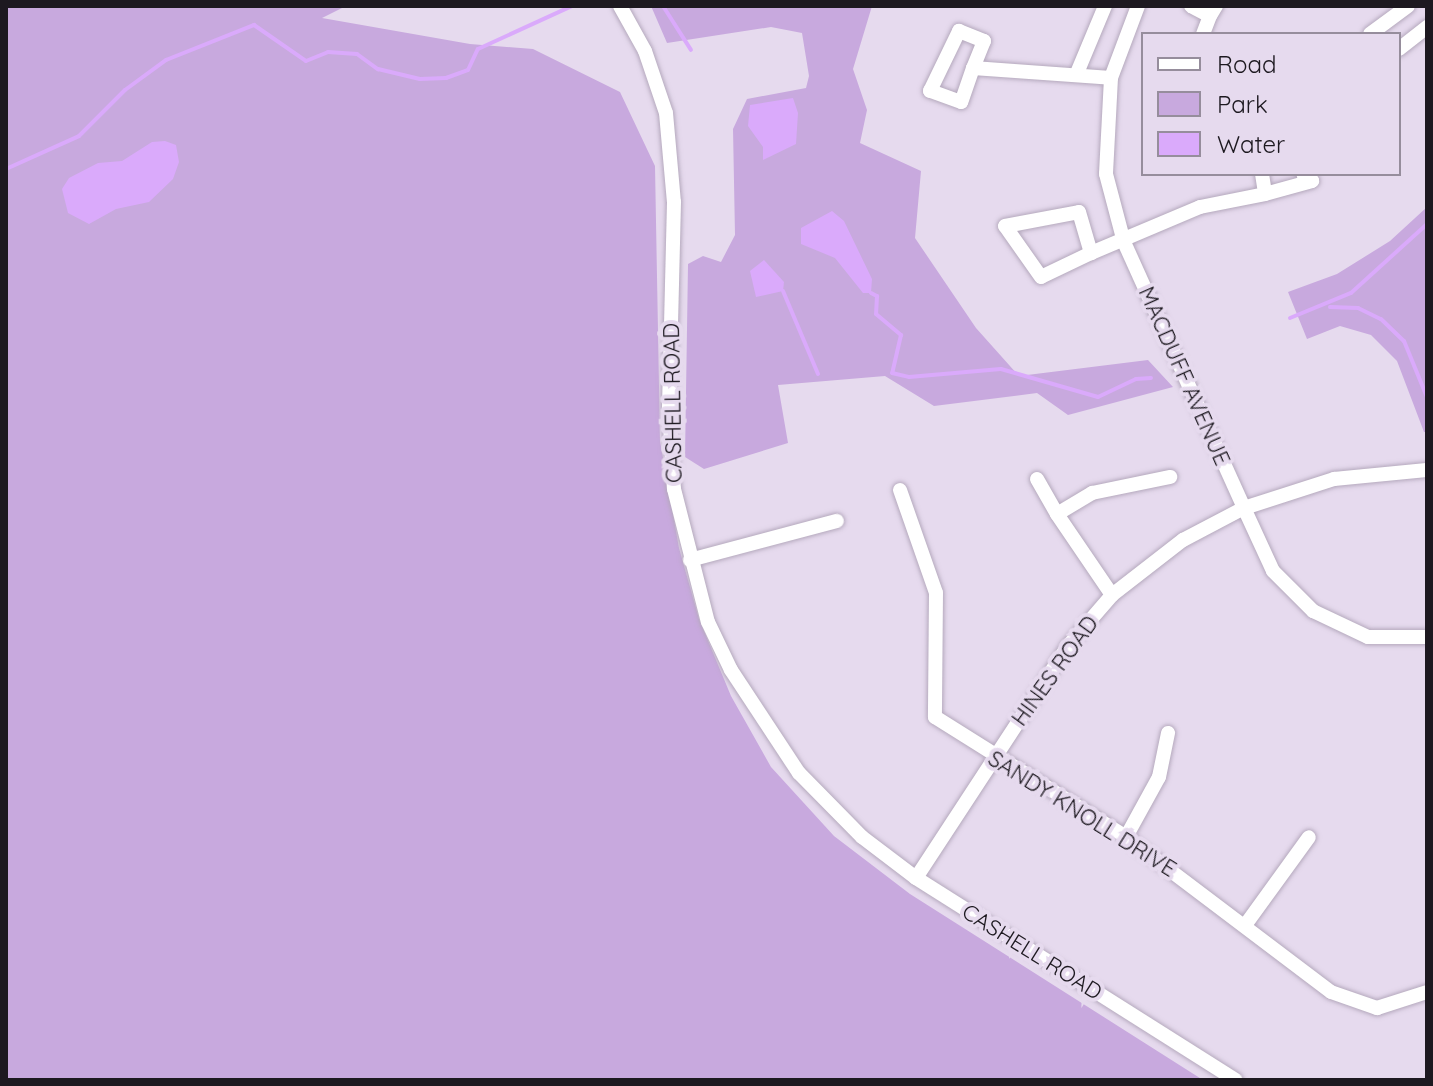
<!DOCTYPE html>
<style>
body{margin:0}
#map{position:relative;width:1433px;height:1086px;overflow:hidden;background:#e6daee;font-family:Quicksand,sans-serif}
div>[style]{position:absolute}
.green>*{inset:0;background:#c8a9de}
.water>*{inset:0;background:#daaafb}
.stream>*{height:4px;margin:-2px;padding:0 2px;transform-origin:2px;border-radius:2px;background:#daaafb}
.roads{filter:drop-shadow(0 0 2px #b5a9bd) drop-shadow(0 0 2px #b5a9bd)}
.minor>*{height:14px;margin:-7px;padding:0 7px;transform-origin:7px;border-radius:7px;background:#fff}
span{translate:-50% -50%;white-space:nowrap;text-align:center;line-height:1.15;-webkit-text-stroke:8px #e6daee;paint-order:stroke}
.street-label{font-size:22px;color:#1d1920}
.frame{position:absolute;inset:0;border:8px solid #1d1920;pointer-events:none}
.legend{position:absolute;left:1141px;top:32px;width:260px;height:144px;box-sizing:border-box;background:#e6daee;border:2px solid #968d9c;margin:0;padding:10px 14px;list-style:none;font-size:24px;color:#1d1920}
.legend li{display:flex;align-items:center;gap:16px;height:40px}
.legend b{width:40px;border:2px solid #968d9c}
</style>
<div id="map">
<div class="green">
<div style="clip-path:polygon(346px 6px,322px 18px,470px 44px,533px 49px,620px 92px,655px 166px,660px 441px,679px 548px,699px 619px,731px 696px,771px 767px,834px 836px,910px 894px,1203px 1080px,6px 1080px,6px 7px)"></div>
<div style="clip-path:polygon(651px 6px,872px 6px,853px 69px,867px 110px,860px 143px,921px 171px,915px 238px,976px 328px,1019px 376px,1148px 360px,1173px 387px,1068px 415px,1037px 393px,934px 406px,885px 376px,778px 385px,788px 443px,704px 469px,685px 457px,688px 264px,703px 256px,721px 262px,735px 235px,733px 129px,747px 99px,806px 88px,809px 76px,802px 33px,771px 27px,667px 43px)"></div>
<div style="clip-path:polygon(1427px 207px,1427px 432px,1424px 432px,1397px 361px,1371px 335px,1340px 326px,1307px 339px,1288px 292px,1337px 274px,1390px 241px)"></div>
</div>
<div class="water">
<div style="clip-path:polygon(793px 98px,798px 113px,796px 144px,763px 160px,763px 147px,748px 126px,750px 105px)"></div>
<div style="clip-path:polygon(165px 141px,176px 145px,179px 162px,173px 179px,149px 202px,116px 209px,89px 224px,68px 213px,62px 189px,69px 178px,98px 163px,122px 161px,152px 142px)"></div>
<div style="clip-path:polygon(832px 211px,844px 221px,872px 279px,871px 293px,863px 293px,835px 258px,801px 244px,801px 228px)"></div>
<div style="clip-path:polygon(764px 260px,784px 282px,783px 291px,756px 297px,750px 271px)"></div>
</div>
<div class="stream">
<div style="left:663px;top:6px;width:52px;rotate:57.5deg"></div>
<div style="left:6px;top:169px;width:80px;rotate:-24.3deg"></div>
<div style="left:79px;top:136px;width:65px;rotate:-45deg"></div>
<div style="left:125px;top:90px;width:51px;rotate:-36.2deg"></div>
<div style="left:166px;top:60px;width:95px;rotate:-21.7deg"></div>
<div style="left:254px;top:25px;width:63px;rotate:34.7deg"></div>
<div style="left:306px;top:61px;width:24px;rotate:-22deg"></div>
<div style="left:328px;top:52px;width:29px;rotate:4deg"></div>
<div style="left:357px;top:54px;width:26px;rotate:36deg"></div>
<div style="left:378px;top:69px;width:43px;rotate:13.4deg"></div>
<div style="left:420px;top:79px;width:26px;rotate:-2deg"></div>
<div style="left:446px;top:78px;width:23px;rotate:-20deg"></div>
<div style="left:468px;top:70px;width:23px;rotate:-65deg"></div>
<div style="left:478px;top:49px;width:103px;rotate:-24.6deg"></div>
<div style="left:783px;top:291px;width:90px;rotate:67.1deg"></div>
<div style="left:871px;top:293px;width:7px;rotate:27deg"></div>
<div style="left:877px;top:296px;width:18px;rotate:93deg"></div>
<div style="left:876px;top:314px;width:33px;rotate:40deg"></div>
<div style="left:901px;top:335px;width:39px;rotate:103deg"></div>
<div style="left:892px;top:373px;width:17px;rotate:13deg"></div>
<div style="left:909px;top:377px;width:92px;rotate:-5deg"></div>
<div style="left:1001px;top:369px;width:101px;rotate:16.1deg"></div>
<div style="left:1098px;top:397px;width:42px;rotate:-25.3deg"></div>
<div style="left:1136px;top:379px;width:15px;rotate:-4deg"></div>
<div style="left:1330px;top:307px;width:28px;rotate:2deg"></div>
<div style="left:1358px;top:308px;width:25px;rotate:26deg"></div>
<div style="left:1381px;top:319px;width:32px;rotate:44deg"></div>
<div style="left:1404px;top:341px;width:61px;rotate:67.7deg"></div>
<div style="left:1290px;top:318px;width:66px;rotate:-22.3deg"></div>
<div style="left:1351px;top:293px;width:103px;rotate:-42.2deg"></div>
</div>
<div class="roads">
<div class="minor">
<div style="left:620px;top:6px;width:51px;rotate:60.9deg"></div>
<div style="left:645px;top:51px;width:65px;rotate:71.3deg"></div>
<div style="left:666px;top:113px;width:89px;rotate:84.9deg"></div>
<div style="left:674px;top:202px;width:206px;rotate:91.4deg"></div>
<div style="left:669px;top:408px;width:81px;rotate:86.5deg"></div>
<div style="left:674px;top:489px;width:137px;rotate:75.7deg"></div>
<div style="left:708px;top:622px;width:53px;rotate:64.4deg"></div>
<div style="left:731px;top:670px;width:123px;rotate:56.6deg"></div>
<div style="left:799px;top:773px;width:90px;rotate:45.5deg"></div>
<div style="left:862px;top:837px;width:68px;rotate:37.2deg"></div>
<div style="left:916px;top:878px;width:378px;rotate:32.3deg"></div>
<div style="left:1138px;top:6px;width:77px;rotate:110.6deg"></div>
<div style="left:1111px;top:78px;width:96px;rotate:93deg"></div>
<div style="left:1106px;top:174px;width:70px;rotate:75.2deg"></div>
<div style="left:1124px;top:242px;width:292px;rotate:65.7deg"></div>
<div style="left:1244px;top:508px;width:69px;rotate:65.3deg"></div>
<div style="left:1273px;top:571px;width:57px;rotate:45deg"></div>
<div style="left:1313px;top:611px;width:61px;rotate:25.3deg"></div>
<div style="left:1368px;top:637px;width:59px"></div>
<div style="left:1191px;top:6px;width:21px;rotate:28deg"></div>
<div style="left:1210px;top:16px;width:12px;rotate:-59deg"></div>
<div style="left:1203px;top:34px;width:19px;rotate:-69deg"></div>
<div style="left:1370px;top:34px;width:47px;rotate:-36.4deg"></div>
<div style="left:1399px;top:49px;width:36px;rotate:-38deg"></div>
<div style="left:973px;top:68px;width:36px;rotate:109deg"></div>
<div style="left:961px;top:102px;width:33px;rotate:-160deg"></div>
<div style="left:930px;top:91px;width:67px;rotate:-64.2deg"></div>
<div style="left:959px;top:31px;width:27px;rotate:22deg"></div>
<div style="left:984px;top:41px;width:29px;rotate:112deg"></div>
<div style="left:973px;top:68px;width:138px;rotate:4.1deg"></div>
<div style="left:1077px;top:73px;width:73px;rotate:-67.3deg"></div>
<div style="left:1262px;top:174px;width:20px;rotate:81deg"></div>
<div style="left:1265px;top:194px;width:49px;rotate:-15.5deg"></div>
<div style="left:1312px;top:181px;width:11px;rotate:-142deg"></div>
<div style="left:1079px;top:212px;width:43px;rotate:73.7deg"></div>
<div style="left:1091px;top:253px;width:55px;rotate:154.4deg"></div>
<div style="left:1041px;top:277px;width:62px;rotate:-125.2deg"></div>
<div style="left:1005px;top:226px;width:75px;rotate:-10.7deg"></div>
<div style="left:1091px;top:253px;width:118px;rotate:-22.9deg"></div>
<div style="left:1200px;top:207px;width:66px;rotate:-11.3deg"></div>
<div style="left:1037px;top:479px;width:40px;rotate:60.3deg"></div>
<div style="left:900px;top:490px;width:109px;rotate:70.7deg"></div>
<div style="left:936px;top:593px;width:124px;rotate:90.5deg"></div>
<div style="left:935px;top:717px;width:226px;rotate:32.1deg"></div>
<div style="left:1126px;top:837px;width:257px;rotate:37.1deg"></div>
<div style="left:1331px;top:992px;width:49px;rotate:19.2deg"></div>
<div style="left:1377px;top:1008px;width:52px;rotate:-17.7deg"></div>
<div style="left:690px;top:560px;width:152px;rotate:-14.9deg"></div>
<div style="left:1112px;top:595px;width:98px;rotate:-124.2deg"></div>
<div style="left:1057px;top:514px;width:41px;rotate:-31deg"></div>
<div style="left:1092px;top:493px;width:80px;rotate:-11.6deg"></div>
<div style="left:1126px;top:837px;width:68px;rotate:-61.2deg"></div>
<div style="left:1159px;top:777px;width:45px;rotate:-78.4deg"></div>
<div style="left:916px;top:878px;width:276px;rotate:-56.8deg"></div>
<div style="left:1067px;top:647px;width:69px;rotate:-49.1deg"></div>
<div style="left:1112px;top:595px;width:90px;rotate:-37.8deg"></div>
<div style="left:1183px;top:540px;width:69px;rotate:-27.7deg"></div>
<div style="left:1244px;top:508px;width:95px;rotate:-17.9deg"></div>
<div style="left:1334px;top:479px;width:93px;rotate:-5.5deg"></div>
<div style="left:1246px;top:924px;width:107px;rotate:-54.1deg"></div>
</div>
</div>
<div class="street-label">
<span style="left:1184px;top:376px;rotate:66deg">MACDUFF AVENUE</span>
<span style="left:673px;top:403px;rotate:-91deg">CASHELL ROAD</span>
<span style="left:1055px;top:671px;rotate:-54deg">HINES ROAD</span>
<span style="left:1082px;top:814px;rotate:32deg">SANDY KNOLL DRIVE</span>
<span style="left:1032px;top:952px;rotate:32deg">CASHELL ROAD</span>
</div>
<div class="frame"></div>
<ul class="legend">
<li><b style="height:10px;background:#fff"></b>Road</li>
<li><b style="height:22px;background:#c8a9de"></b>Park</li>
<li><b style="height:22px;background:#daaafb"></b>Water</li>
</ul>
</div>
